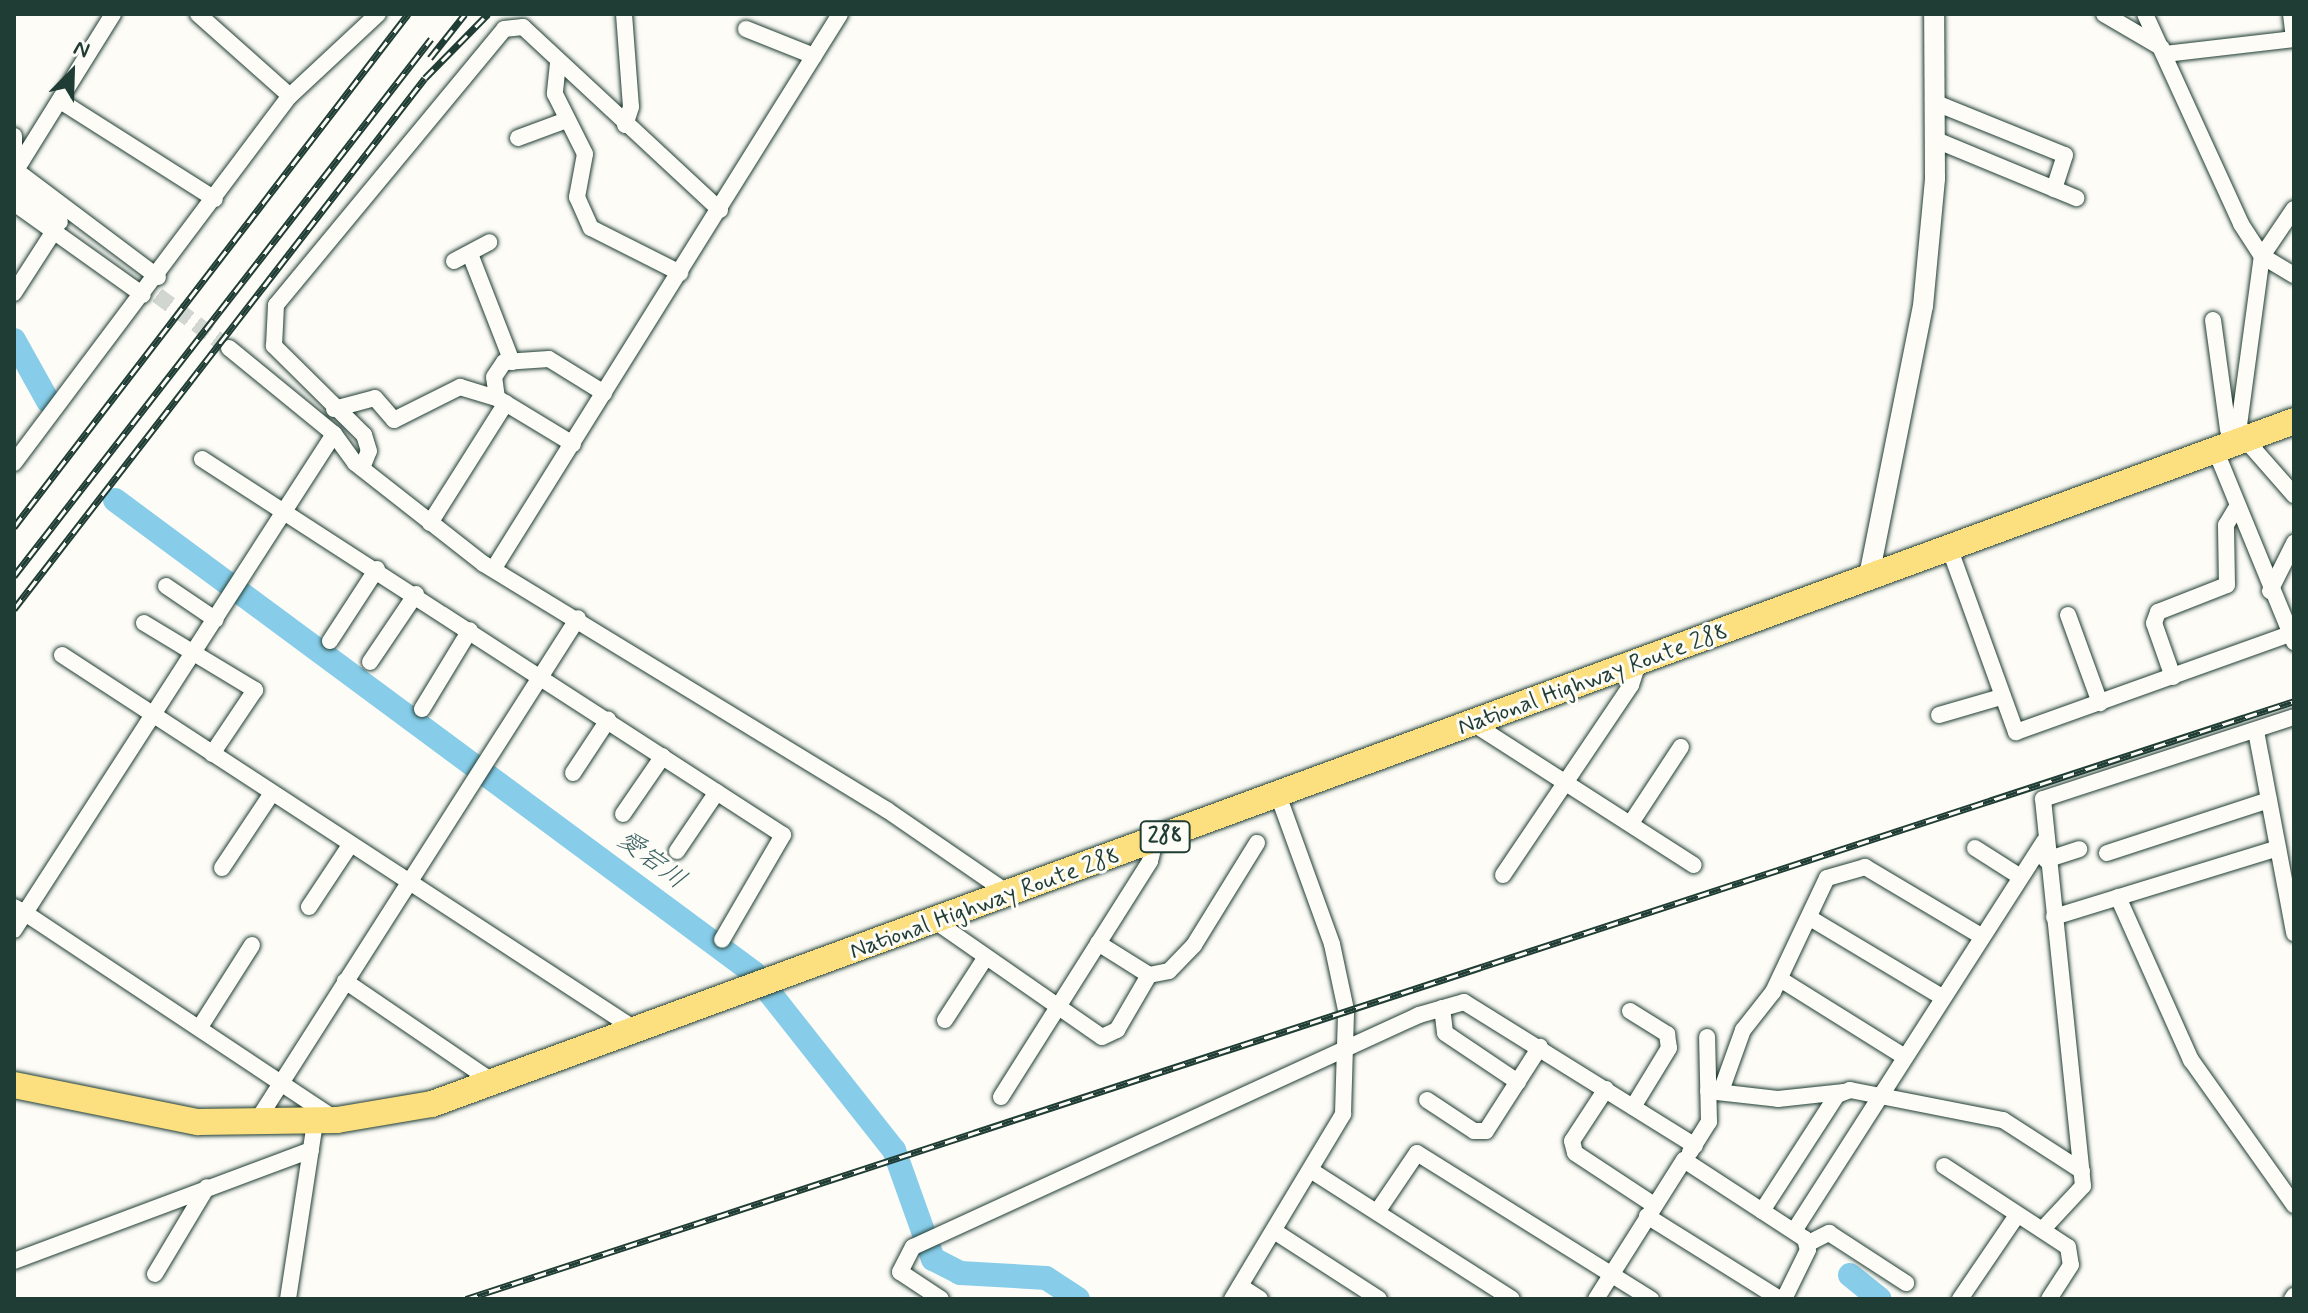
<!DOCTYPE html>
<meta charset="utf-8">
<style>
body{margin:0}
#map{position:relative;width:2308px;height:1313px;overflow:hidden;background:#fdfcf7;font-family:Mynerve,"Klee One",sans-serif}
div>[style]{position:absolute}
.river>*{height:24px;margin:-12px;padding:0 12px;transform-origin:12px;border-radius:12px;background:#87cde9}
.minor-tunnel>*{height:16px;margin-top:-8px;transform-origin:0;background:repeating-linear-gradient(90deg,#d1d6d0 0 16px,transparent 0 24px)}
.roads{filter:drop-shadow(0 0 2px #1f3d34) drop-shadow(0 0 2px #1f3d34)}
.minor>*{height:16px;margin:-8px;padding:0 8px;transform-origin:8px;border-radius:8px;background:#fdfcf7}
.tertiary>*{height:20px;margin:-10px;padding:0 10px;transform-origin:10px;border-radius:10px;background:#fdfcf7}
.trunk>*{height:26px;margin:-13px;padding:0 13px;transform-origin:13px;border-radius:13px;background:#fce080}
.rail>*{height:7px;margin-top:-3.5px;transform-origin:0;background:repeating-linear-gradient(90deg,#fdfcf7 0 12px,#1f3d34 0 24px);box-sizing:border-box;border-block:2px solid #1f3d34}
span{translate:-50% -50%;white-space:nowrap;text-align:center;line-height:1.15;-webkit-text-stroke:6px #fdfcf7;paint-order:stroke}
.shield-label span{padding:2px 6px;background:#fdfcf7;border:2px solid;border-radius:6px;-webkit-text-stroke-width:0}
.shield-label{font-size:22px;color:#1f3d34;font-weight:700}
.street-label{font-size:24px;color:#1f3d34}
.water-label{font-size:26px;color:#396161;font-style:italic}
.frame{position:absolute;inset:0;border:16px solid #1f3d34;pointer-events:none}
.north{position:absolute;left:32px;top:32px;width:80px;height:80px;-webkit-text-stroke:6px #fdfcf7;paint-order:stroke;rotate:23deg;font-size:22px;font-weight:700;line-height:32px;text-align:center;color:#1f3d34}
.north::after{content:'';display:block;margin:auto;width:28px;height:36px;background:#1f3d34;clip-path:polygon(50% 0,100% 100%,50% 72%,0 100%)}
</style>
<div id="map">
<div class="river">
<div style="left:14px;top:340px;width:70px;rotate:60.9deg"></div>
<div style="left:115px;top:500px;width:795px;rotate:36.51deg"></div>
<div style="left:754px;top:973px;width:226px;rotate:51.7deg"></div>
<div style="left:894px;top:1150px;width:116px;rotate:70.3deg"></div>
<div style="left:933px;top:1259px;width:30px;rotate:27deg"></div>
<div style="left:960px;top:1273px;width:86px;rotate:3.3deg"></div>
<div style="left:1046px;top:1278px;width:38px;rotate:33deg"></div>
<div style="left:1850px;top:1275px;width:38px;rotate:39deg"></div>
</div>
<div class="minor-tunnel">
<div style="left:138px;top:281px;width:113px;rotate:36.4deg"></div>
</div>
<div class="roads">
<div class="minor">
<div style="left:198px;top:14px;width:123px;rotate:41.7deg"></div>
<div style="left:624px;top:14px;width:93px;rotate:85.7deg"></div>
<div style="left:631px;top:107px;width:19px;rotate:108deg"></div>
<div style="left:2104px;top:14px;width:67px;rotate:30.4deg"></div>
<div style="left:2145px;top:14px;width:231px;rotate:65.4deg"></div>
<div style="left:2241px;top:224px;width:38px;rotate:57deg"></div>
<div style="left:2262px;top:256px;width:37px;rotate:31deg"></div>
<div style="left:2291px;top:14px;width:25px;rotate:83deg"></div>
<div style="left:746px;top:29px;width:73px;rotate:21.7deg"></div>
<div style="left:2165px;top:54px;width:130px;rotate:-6.6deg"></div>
<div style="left:558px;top:63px;width:31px;rotate:96deg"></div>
<div style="left:555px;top:94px;width:67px;rotate:63.4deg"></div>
<div style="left:585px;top:154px;width:44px;rotate:100.5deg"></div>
<div style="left:577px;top:197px;width:34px;rotate:66deg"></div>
<div style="left:591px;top:228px;width:100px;rotate:26.8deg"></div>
<div style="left:62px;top:102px;width:181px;rotate:32.4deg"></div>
<div style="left:1936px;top:103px;width:139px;rotate:22deg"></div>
<div style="left:2065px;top:155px;width:36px;rotate:108deg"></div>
<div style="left:14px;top:136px;width:20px;rotate:90deg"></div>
<div style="left:518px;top:138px;width:49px;rotate:-20.3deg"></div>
<div style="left:1936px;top:140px;width:152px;rotate:22.5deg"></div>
<div style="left:14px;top:169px;width:180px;rotate:36.9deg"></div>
<div style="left:16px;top:170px;width:184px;rotate:-58.1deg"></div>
<div style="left:14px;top:188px;width:57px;rotate:36.5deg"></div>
<div style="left:14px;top:203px;width:158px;rotate:35.5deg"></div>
<div style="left:470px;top:254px;width:116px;rotate:68.7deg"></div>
<div style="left:454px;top:261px;width:40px;rotate:-28deg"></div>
<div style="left:14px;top:293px;width:74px;rotate:-57.2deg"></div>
<div style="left:2213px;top:320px;width:111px;rotate:82.2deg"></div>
<div style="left:229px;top:348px;width:136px;rotate:39.3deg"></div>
<div style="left:334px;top:434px;width:36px;rotate:54deg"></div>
<div style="left:355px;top:463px;width:164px;rotate:38.1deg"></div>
<div style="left:484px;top:564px;width:472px;rotate:31.4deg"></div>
<div style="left:887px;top:810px;width:148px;rotate:34.5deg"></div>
<div style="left:334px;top:409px;width:42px;rotate:-15deg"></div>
<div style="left:375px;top:398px;width:29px;rotate:49deg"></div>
<div style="left:394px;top:420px;width:74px;rotate:-26.6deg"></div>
<div style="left:460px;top:387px;width:39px;rotate:17deg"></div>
<div style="left:334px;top:434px;width:570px;rotate:122.83deg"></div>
<div style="left:25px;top:913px;width:374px;rotate:33.6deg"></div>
<div style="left:2244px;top:438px;width:76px;rotate:48.7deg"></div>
<div style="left:2237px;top:440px;width:186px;rotate:-82.3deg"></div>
<div style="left:2262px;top:256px;width:57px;rotate:-55.8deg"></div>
<div style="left:573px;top:444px;width:89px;rotate:-148.8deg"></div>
<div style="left:497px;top:398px;width:21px;rotate:-98deg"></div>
<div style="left:494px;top:377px;width:18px;rotate:-56deg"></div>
<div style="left:504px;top:362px;width:45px;rotate:-3.8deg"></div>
<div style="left:549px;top:359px;width:65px;rotate:31.7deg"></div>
<div style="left:2215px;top:449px;width:209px;rotate:67.7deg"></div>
<div style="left:202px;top:459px;width:692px;rotate:32.91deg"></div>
<div style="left:783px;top:835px;width:121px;rotate:120.2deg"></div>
<div style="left:14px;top:463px;width:459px;rotate:-53.1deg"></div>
<div style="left:290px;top:96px;width:120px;rotate:-43deg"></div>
<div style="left:362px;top:468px;width:18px;rotate:-68deg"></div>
<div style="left:369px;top:451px;width:17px;rotate:-107deg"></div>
<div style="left:364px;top:435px;width:127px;rotate:-135.3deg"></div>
<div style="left:274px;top:346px;width:41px;rotate:-87.2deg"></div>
<div style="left:276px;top:305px;width:358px;rotate:-50.4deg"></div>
<div style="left:504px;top:29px;width:19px;rotate:-6deg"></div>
<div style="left:523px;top:27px;width:269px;rotate:42.9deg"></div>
<div style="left:430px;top:523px;width:142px;rotate:-57.7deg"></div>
<div style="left:1949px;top:547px;width:197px;rotate:70.1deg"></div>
<div style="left:2016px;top:732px;width:290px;rotate:-19.7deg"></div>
<div style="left:494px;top:568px;width:653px;rotate:-58.01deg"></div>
<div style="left:166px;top:586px;width:60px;rotate:34.2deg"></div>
<div style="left:2270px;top:591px;width:54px;rotate:-63.4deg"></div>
<div style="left:2068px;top:615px;width:94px;rotate:70deg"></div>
<div style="left:144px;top:623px;width:130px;rotate:31.1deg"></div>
<div style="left:255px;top:690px;width:77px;rotate:123.9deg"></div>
<div style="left:330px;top:641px;width:86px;rotate:-56.9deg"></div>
<div style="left:62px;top:655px;width:688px;rotate:33.14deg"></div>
<div style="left:370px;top:662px;width:82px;rotate:-55.9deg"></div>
<div style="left:2173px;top:677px;width:57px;rotate:-109.4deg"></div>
<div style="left:2154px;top:623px;width:12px;rotate:-70deg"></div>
<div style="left:2158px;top:612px;width:74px;rotate:-21.4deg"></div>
<div style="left:2227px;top:585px;width:60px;rotate:-91deg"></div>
<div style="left:2226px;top:525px;width:21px;rotate:-59deg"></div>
<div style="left:422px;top:709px;width:92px;rotate:-58.7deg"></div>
<div style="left:1939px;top:715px;width:65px;rotate:-16.2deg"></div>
<div style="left:1474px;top:724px;width:261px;rotate:32.7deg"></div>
<div style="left:2256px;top:731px;width:206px;rotate:79.3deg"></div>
<div style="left:573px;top:773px;width:64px;rotate:-56.6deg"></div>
<div style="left:623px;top:814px;width:70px;rotate:-55.4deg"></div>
<div style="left:1631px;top:823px;width:91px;rotate:-56.7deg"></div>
<div style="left:1975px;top:848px;width:52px;rotate:32.5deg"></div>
<div style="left:677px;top:851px;width:71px;rotate:-55.9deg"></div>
<div style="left:2107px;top:853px;width:170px;rotate:-18.1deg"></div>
<div style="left:2046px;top:860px;width:35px;rotate:-18deg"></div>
<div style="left:222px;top:868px;width:90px;rotate:-56.3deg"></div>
<div style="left:1503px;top:875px;width:229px;rotate:-56deg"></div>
<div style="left:1631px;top:685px;width:23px;rotate:-72deg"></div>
<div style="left:2118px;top:897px;width:179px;rotate:65.9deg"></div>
<div style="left:2191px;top:1060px;width:178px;rotate:54.6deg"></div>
<div style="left:14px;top:907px;width:13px;rotate:29deg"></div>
<div style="left:25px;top:913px;width:20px;rotate:123deg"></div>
<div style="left:309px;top:907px;width:74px;rotate:-56.5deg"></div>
<div style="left:2054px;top:917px;width:234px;rotate:-17.1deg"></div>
<div style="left:1810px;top:918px;width:154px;rotate:30.9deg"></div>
<div style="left:935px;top:921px;width:203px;rotate:34.8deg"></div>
<div style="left:1102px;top:1037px;width:17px;rotate:-25deg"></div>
<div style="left:1117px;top:1030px;width:64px;rotate:-59.8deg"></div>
<div style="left:1098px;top:943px;width:60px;rotate:32.1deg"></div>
<div style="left:1149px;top:975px;width:20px;rotate:-11deg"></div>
<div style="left:1169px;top:971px;width:36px;rotate:-46deg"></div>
<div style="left:1194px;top:945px;width:120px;rotate:-58.3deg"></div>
<div style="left:1780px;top:979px;width:147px;rotate:32deg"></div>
<div style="left:345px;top:981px;width:183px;rotate:34.3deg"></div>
<div style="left:1442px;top:1008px;width:25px;rotate:83deg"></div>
<div style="left:1445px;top:1033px;width:88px;rotate:33.9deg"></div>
<div style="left:1630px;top:1011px;width:44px;rotate:31.9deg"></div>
<div style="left:1667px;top:1034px;width:14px;rotate:82deg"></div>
<div style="left:1669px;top:1048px;width:69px;rotate:121.4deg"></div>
<div style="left:945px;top:1020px;width:72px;rotate:-57deg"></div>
<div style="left:200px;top:1027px;width:97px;rotate:-57.6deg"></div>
<div style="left:1606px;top:1089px;width:62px;rotate:123.2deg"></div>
<div style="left:1572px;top:1141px;width:12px;rotate:76deg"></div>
<div style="left:1575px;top:1153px;width:95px;rotate:33.4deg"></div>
<div style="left:1708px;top:1091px;width:70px;rotate:6.5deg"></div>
<div style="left:1778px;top:1099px;width:64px;rotate:-6.2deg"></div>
<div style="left:1721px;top:1091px;width:65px;rotate:-70.2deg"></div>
<div style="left:1743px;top:1030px;width:48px;rotate:-51.7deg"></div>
<div style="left:1773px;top:992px;width:126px;rotate:-64.7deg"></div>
<div style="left:1827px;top:878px;width:40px;rotate:-16deg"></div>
<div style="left:1865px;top:867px;width:135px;rotate:30.7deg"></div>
<div style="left:1001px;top:1097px;width:279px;rotate:-57.7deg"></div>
<div style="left:1150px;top:861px;width:21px;rotate:-76deg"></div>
<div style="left:1427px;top:1100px;width:56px;rotate:33.4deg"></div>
<div style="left:1474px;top:1131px;width:12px"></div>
<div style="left:1486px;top:1131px;width:100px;rotate:-57.3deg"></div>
<div style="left:255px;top:1124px;width:600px;rotate:-57.45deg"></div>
<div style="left:1690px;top:1152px;width:36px;rotate:-58deg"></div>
<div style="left:1709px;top:1122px;width:85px;rotate:-91.3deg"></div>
<div style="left:1944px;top:1166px;width:148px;rotate:33.2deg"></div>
<div style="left:2068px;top:1247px;width:18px;rotate:81deg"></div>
<div style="left:2071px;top:1265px;width:40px;rotate:122.9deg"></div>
<div style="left:1312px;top:1171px;width:237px;rotate:32.6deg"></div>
<div style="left:1762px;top:1211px;width:138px;rotate:-57.1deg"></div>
<div style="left:1837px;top:1095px;width:14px;rotate:-21deg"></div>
<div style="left:1850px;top:1090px;width:156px;rotate:11.1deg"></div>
<div style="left:2003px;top:1120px;width:94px;rotate:32.8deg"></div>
<div style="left:1377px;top:1212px;width:71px;rotate:-55.9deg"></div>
<div style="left:1417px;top:1153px;width:276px;rotate:32deg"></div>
<div style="left:1647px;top:1216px;width:157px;rotate:32deg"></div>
<div style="left:2042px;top:1230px;width:60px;rotate:-47deg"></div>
<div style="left:2083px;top:1186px;width:389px;rotate:-95.9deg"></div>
<div style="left:2043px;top:799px;width:264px;rotate:-18.1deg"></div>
<div style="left:1274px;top:1231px;width:125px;rotate:32.9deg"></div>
<div style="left:1794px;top:1231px;width:463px;rotate:-57.3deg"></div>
<div style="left:1807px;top:1244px;width:25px;rotate:-27deg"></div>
<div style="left:1829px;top:1233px;width:92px;rotate:33deg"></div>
<div style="left:14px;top:1261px;width:317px;rotate:-20.5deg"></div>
<div style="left:155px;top:1274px;width:101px;rotate:-59.1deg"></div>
<div style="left:1240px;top:1286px;width:24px;rotate:33deg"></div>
<div style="left:288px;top:1299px;width:179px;rotate:-81.3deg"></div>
<div style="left:941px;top:1299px;width:49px;rotate:-146.6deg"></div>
<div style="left:900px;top:1272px;width:28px;rotate:-63deg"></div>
<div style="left:913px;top:1247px;width:557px;rotate:-24.63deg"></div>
<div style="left:1419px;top:1015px;width:47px;rotate:-16.1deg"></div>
<div style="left:1464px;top:1002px;width:272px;rotate:31.9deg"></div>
<div style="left:1232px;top:1299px;width:216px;rotate:-59deg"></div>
<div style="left:1343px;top:1114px;width:104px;rotate:-88.3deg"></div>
<div style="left:1346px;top:1010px;width:67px;rotate:-102deg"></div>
<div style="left:1332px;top:944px;width:158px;rotate:-109.9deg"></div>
<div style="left:1596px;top:1299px;width:165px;rotate:-57.7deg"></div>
<div style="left:1684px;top:1160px;width:145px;rotate:33.1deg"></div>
<div style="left:1805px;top:1239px;width:11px;rotate:75deg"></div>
<div style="left:1808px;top:1250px;width:55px;rotate:116.1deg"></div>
<div style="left:1960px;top:1299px;width:102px;rotate:-55.8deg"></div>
<div style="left:2292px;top:1299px;width:4px;rotate:-56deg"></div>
</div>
<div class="tertiary">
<div style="left:1869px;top:576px;width:275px;rotate:-78.7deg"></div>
<div style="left:1923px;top:306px;width:128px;rotate:-84.6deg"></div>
<div style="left:1935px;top:179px;width:165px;rotate:-90.3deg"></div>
</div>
<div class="trunk">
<div style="left:14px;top:1085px;width:188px;rotate:11.4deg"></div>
<div style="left:198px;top:1122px;width:139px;rotate:-0.8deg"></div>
<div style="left:337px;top:1120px;width:96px;rotate:-9.6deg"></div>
<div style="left:432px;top:1104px;width:1983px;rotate:-20.14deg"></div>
</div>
</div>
<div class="rail">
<div style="left:430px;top:58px;width:56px;rotate:-51.5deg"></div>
<div style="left:14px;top:527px;width:647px;rotate:-52.47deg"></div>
<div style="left:14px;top:576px;width:680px;rotate:-52.17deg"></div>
<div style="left:14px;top:609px;width:671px;rotate:-52.26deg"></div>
<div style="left:425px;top:78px;width:90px;rotate:-45.5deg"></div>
<div style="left:466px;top:1299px;width:1923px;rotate:-18.11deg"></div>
</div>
<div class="shield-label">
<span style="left:1165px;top:837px">288</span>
</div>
<div class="street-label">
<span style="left:1593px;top:680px;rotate:-20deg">National Highway Route 288</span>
<span style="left:985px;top:904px;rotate:-20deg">National Highway Route 288</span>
</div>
<div class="water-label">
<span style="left:651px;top:861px;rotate:37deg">愛宕川</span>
</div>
<div class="frame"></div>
<div class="north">N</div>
</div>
